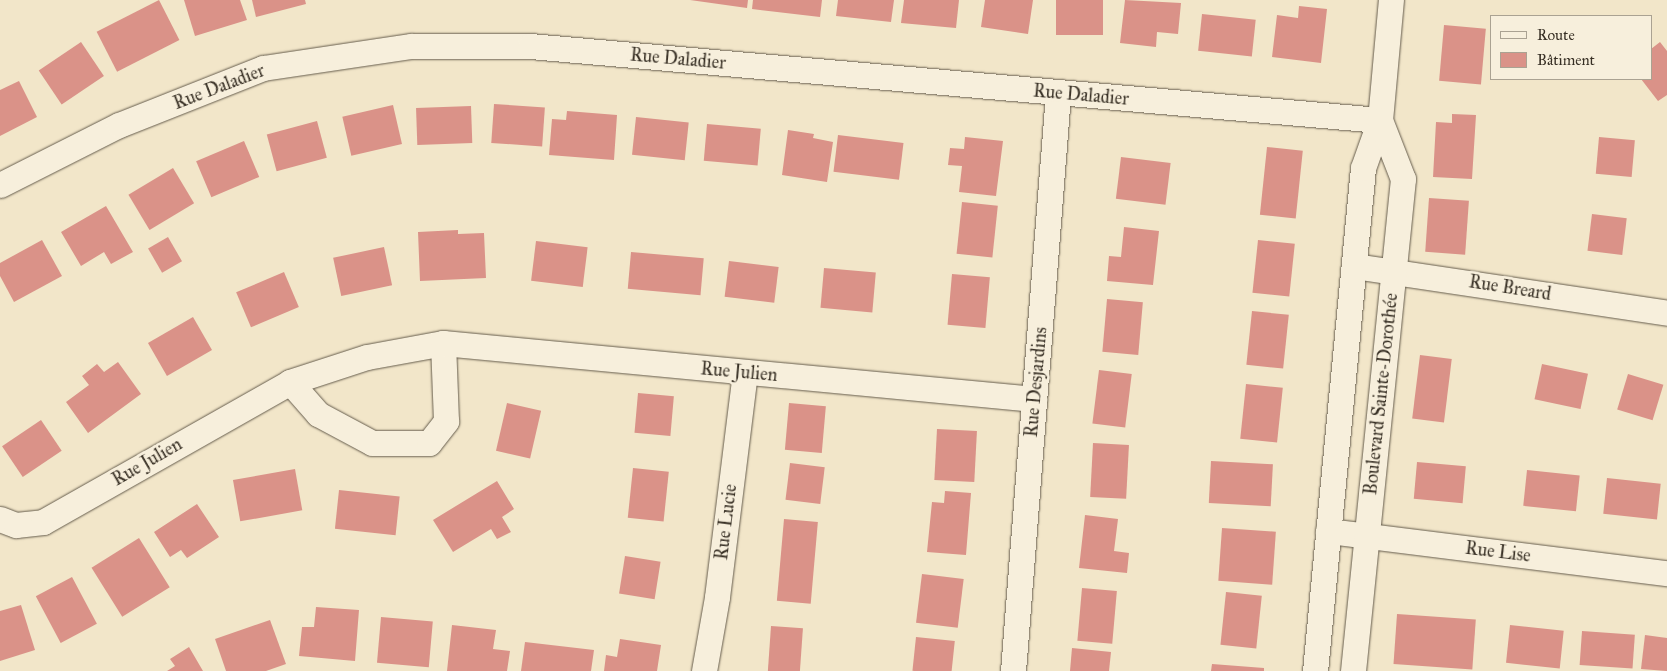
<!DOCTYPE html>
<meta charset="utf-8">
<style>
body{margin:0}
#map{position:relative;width:1667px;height:671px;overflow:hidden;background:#f2e6c9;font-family:"IM FELL Great Primer",serif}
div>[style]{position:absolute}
.building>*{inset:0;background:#da9288;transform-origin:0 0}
.roads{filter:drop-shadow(0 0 1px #665d4d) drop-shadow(0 0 1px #665d4d)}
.street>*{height:25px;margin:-12.5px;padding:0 12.5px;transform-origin:12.5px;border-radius:12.5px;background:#f7efdc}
span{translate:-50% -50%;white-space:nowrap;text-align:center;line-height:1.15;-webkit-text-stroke:5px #f7efdc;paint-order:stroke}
.street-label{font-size:18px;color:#372f24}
.legend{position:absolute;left:1490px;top:15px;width:162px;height:65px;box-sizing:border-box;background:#f7efdc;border:1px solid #aaa292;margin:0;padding:6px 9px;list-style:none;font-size:15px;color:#372f24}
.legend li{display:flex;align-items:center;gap:10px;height:25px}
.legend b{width:25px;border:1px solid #aaa292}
</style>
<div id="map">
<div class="building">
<div style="left:159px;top:0;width:45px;height:70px;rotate:63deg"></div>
<div style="clip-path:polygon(184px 0,240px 0,247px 20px,195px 36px)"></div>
<div style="clip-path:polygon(252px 0,305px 0,306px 4px,256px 17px)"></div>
<div style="clip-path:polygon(690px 0,748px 0,747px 8px)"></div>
<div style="clip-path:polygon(753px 0,822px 0,820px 17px,752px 9px)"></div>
<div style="clip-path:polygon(838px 0,894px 0,891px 22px,836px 16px)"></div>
<div style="clip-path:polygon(904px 0,959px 0,956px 28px,901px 23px)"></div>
<div style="clip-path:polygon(985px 0,1033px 0,1028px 34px,981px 27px)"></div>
<div style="left:1056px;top:0;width:47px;height:35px"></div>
<div style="clip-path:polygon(1125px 0,1181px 3px,1178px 34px,1157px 32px,1156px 47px,1120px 43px)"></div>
<div style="clip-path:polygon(1299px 6px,1327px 9px,1321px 63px,1272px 57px,1277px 15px,1298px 18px)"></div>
<div style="left:1202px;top:14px;width:54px;height:37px;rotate:6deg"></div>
<div style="left:1444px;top:25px;width:42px;height:56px;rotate:5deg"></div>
<div style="left:81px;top:42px;width:41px;height:51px;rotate:56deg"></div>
<div style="clip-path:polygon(1660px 42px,1667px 51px,1667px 95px,1658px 101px,1641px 79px,1651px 79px,1651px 49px)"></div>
<div style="clip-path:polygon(19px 81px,37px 117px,0 136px,0 90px)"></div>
<div style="left:494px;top:104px;width:51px;height:39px;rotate:4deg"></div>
<div style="left:393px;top:105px;width:40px;height:52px;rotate:77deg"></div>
<div style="left:471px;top:106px;width:37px;height:55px;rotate:88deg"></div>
<div style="clip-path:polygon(567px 111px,617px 115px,614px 160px,549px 155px,552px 119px,566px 120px)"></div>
<div style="clip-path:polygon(1452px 114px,1476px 115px,1472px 179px,1433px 177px,1436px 122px,1452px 123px)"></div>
<div style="left:636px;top:117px;width:53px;height:38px;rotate:6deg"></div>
<div style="left:317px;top:121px;width:38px;height:52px;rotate:75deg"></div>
<div style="left:707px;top:124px;width:54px;height:37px;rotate:5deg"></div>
<div style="clip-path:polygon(788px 130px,814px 134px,813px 138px,833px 142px,827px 182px,782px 175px)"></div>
<div style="left:838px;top:135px;width:66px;height:37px;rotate:7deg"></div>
<div style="clip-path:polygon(965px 137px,1003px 141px,996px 196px,959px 192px,962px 166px,948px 165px,950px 148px,964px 149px)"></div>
<div style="left:1599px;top:137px;width:36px;height:37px;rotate:5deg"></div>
<div style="left:244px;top:141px;width:39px;height:52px;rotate:67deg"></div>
<div style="left:1267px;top:147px;width:36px;height:68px;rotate:6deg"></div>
<div style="left:1121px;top:157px;width:50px;height:42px;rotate:7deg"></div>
<div style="left:173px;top:168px;width:41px;height:52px;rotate:59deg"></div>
<div style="left:1429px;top:198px;width:40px;height:54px;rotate:4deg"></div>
<div style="left:962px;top:202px;width:36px;height:52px;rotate:6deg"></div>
<div style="clip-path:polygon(106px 206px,133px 252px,111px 264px,104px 252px,81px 266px,61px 232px)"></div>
<div style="left:1592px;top:214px;width:35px;height:37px;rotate:7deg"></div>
<div style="clip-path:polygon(1124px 227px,1159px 231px,1153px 285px,1107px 281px,1109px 256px,1121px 257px)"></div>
<div style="clip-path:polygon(458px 230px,458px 234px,484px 233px,486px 278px,420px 281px,418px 232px)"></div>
<div style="left:168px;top:237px;width:28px;height:23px;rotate:60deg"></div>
<div style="clip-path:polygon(42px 240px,62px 276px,14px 302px,0 276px,0 263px)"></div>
<div style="left:1258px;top:240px;width:37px;height:53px;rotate:6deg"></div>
<div style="left:536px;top:241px;width:52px;height:40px;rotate:7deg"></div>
<div style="left:384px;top:247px;width:39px;height:52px;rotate:78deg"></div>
<div style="left:631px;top:252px;width:73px;height:37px;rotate:5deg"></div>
<div style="left:729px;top:261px;width:50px;height:36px;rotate:7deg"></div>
<div style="left:824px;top:268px;width:52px;height:40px;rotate:5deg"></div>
<div style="left:284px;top:272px;width:38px;height:52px;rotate:67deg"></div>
<div style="left:952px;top:274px;width:38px;height:51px;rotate:5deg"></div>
<div style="left:1107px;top:299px;width:36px;height:53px;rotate:5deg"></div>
<div style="left:1252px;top:311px;width:37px;height:54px;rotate:6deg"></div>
<div style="left:193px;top:317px;width:38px;height:52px;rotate:60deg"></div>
<div style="left:1420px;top:355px;width:32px;height:64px;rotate:7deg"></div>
<div style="clip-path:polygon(118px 362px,141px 394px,88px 433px,66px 402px,89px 385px,82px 376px,97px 364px,104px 372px)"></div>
<div style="left:1542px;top:364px;width:47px;height:36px;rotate:12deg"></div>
<div style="left:1099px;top:370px;width:33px;height:54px;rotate:7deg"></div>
<div style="left:1628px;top:374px;width:37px;height:37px;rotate:17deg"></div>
<div style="left:1246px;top:384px;width:37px;height:55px;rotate:6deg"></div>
<div style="left:638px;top:393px;width:36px;height:40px;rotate:5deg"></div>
<div style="left:507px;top:403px;width:35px;height:49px;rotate:13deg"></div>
<div style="left:789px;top:403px;width:37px;height:47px;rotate:5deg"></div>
<div style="left:41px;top:420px;width:37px;height:47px;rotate:56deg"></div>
<div style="left:937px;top:429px;width:40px;height:51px;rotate:3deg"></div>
<div style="left:1093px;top:443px;width:36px;height:54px;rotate:3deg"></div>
<div style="left:1211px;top:461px;width:62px;height:42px;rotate:3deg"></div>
<div style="left:1417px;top:462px;width:49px;height:37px;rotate:5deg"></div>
<div style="left:790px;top:463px;width:35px;height:37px;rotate:7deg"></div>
<div style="left:633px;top:468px;width:36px;height:50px;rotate:6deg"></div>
<div style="left:295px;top:469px;width:42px;height:63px;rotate:80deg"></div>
<div style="left:1527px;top:470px;width:53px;height:36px;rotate:6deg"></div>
<div style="left:1607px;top:478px;width:54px;height:36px;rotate:6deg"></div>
<div style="clip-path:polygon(497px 481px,514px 509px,502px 517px,511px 532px,497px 539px,491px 529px,453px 552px,433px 520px)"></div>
<div style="left:339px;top:490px;width:61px;height:39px;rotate:6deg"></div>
<div style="clip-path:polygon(945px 491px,971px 493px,966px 555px,927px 552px,932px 502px,944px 503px)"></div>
<div style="clip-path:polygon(197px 504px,219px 537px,187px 558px,181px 550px,170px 557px,154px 532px)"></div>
<div style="clip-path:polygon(1085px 515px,1118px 519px,1114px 551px,1129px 553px,1127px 573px,1079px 568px)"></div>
<div style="left:784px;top:519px;width:34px;height:82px;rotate:5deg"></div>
<div style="left:1222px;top:528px;width:54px;height:53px;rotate:4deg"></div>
<div style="left:139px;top:538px;width:58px;height:56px;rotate:58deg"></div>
<div style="left:625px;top:556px;width:36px;height:38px;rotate:9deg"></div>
<div style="left:922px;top:574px;width:42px;height:49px;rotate:7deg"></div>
<div style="left:72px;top:577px;width:53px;height:41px;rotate:62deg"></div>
<div style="left:1082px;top:588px;width:35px;height:53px;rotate:5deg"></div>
<div style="left:1226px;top:592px;width:36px;height:53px;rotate:6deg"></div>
<div style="clip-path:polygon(21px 605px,35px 650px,0 661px,0 611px)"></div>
<div style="clip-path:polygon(316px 607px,359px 610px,355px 661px,299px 656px,302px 627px,314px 627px)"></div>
<div style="left:1397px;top:614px;width:79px;height:50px;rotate:4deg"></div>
<div style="left:381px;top:617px;width:52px;height:46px;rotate:5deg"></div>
<div style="clip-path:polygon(270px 620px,286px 664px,266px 671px,226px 671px,215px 639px)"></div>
<div style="clip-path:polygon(452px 625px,496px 630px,493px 649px,510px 651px,507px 671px,447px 671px)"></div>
<div style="left:1510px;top:625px;width:54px;height:38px;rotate:6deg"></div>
<div style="left:771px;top:626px;width:32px;height:45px;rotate:4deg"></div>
<div style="left:1582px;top:631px;width:53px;height:34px;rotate:4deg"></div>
<div style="clip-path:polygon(1645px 635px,1667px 638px,1667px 671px,1641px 669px)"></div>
<div style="left:916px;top:637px;width:39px;height:34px;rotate:6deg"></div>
<div style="clip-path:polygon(620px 639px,661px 645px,657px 671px,604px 671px,606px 655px,617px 657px)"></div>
<div style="clip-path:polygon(525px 642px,594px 650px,591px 671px,521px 671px)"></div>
<div style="clip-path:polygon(189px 647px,203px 671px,167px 671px,175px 666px,170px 659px)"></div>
<div style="clip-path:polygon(1072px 648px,1111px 652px,1109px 671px,1070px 671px)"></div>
<div style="clip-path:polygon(1212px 664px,1264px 668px,1264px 671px,1211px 671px)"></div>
</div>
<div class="roads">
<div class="street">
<div style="left:0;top:185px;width:133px;rotate:-26.8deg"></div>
<div style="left:119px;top:125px;width:155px;rotate:-21.6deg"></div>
<div style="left:263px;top:68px;width:150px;rotate:-8.5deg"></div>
<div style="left:411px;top:46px;width:119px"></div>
<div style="left:530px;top:46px;width:853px;rotate:4.98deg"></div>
<div style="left:1354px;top:266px;width:317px;rotate:8.5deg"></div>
<div style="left:290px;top:382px;width:43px;rotate:48.8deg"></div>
<div style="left:318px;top:414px;width:61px;rotate:28.2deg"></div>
<div style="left:372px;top:443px;width:57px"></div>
<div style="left:429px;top:443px;width:28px;rotate:-52deg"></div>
<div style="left:446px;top:421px;width:78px;rotate:-92.2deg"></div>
<div style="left:0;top:519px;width:17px;rotate:21deg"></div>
<div style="left:16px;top:525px;width:27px;rotate:-6deg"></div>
<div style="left:43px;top:522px;width:284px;rotate:-29.5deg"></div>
<div style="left:290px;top:382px;width:81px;rotate:-18deg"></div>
<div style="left:367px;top:357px;width:77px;rotate:-10.4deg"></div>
<div style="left:443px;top:343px;width:594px;rotate:5.41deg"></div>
<div style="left:1328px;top:531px;width:342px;rotate:7.1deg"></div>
<div style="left:704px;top:671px;width:75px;rotate:-80deg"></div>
<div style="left:717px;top:597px;width:226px;rotate:-82.9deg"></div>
<div style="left:1013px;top:671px;width:579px;rotate:-85.54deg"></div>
<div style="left:1315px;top:671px;width:505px;rotate:-84.55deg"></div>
<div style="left:1363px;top:168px;width:51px;rotate:-70.5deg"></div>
<div style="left:1380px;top:120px;width:121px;rotate:-84.8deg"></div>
<div style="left:1353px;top:671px;width:495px;rotate:-84.2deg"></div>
<div style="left:1403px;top:179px;width:63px;rotate:-111.3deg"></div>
</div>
</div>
<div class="street-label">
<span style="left:678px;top:59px;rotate:5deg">Rue Daladier</span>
<span style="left:219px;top:87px;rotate:-21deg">Rue Daladier</span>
<span style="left:1081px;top:95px;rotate:5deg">Rue Daladier</span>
<span style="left:1510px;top:288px;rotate:9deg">Rue Breard</span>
<span style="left:739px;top:372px;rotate:5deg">Rue Julien</span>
<span style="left:1036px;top:382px;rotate:-85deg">Rue Desjardins</span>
<span style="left:1381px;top:394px;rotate:-84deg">Boulevard Sainte-Dorothée</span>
<span style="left:147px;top:462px;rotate:-30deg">Rue Julien</span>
<span style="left:726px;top:522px;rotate:-83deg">Rue Lucie</span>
<span style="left:1498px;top:552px;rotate:7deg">Rue Lise</span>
</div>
<ul class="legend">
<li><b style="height:6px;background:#f7efdc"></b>Route</li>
<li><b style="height:14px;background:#da9288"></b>Bâtiment</li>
</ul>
</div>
